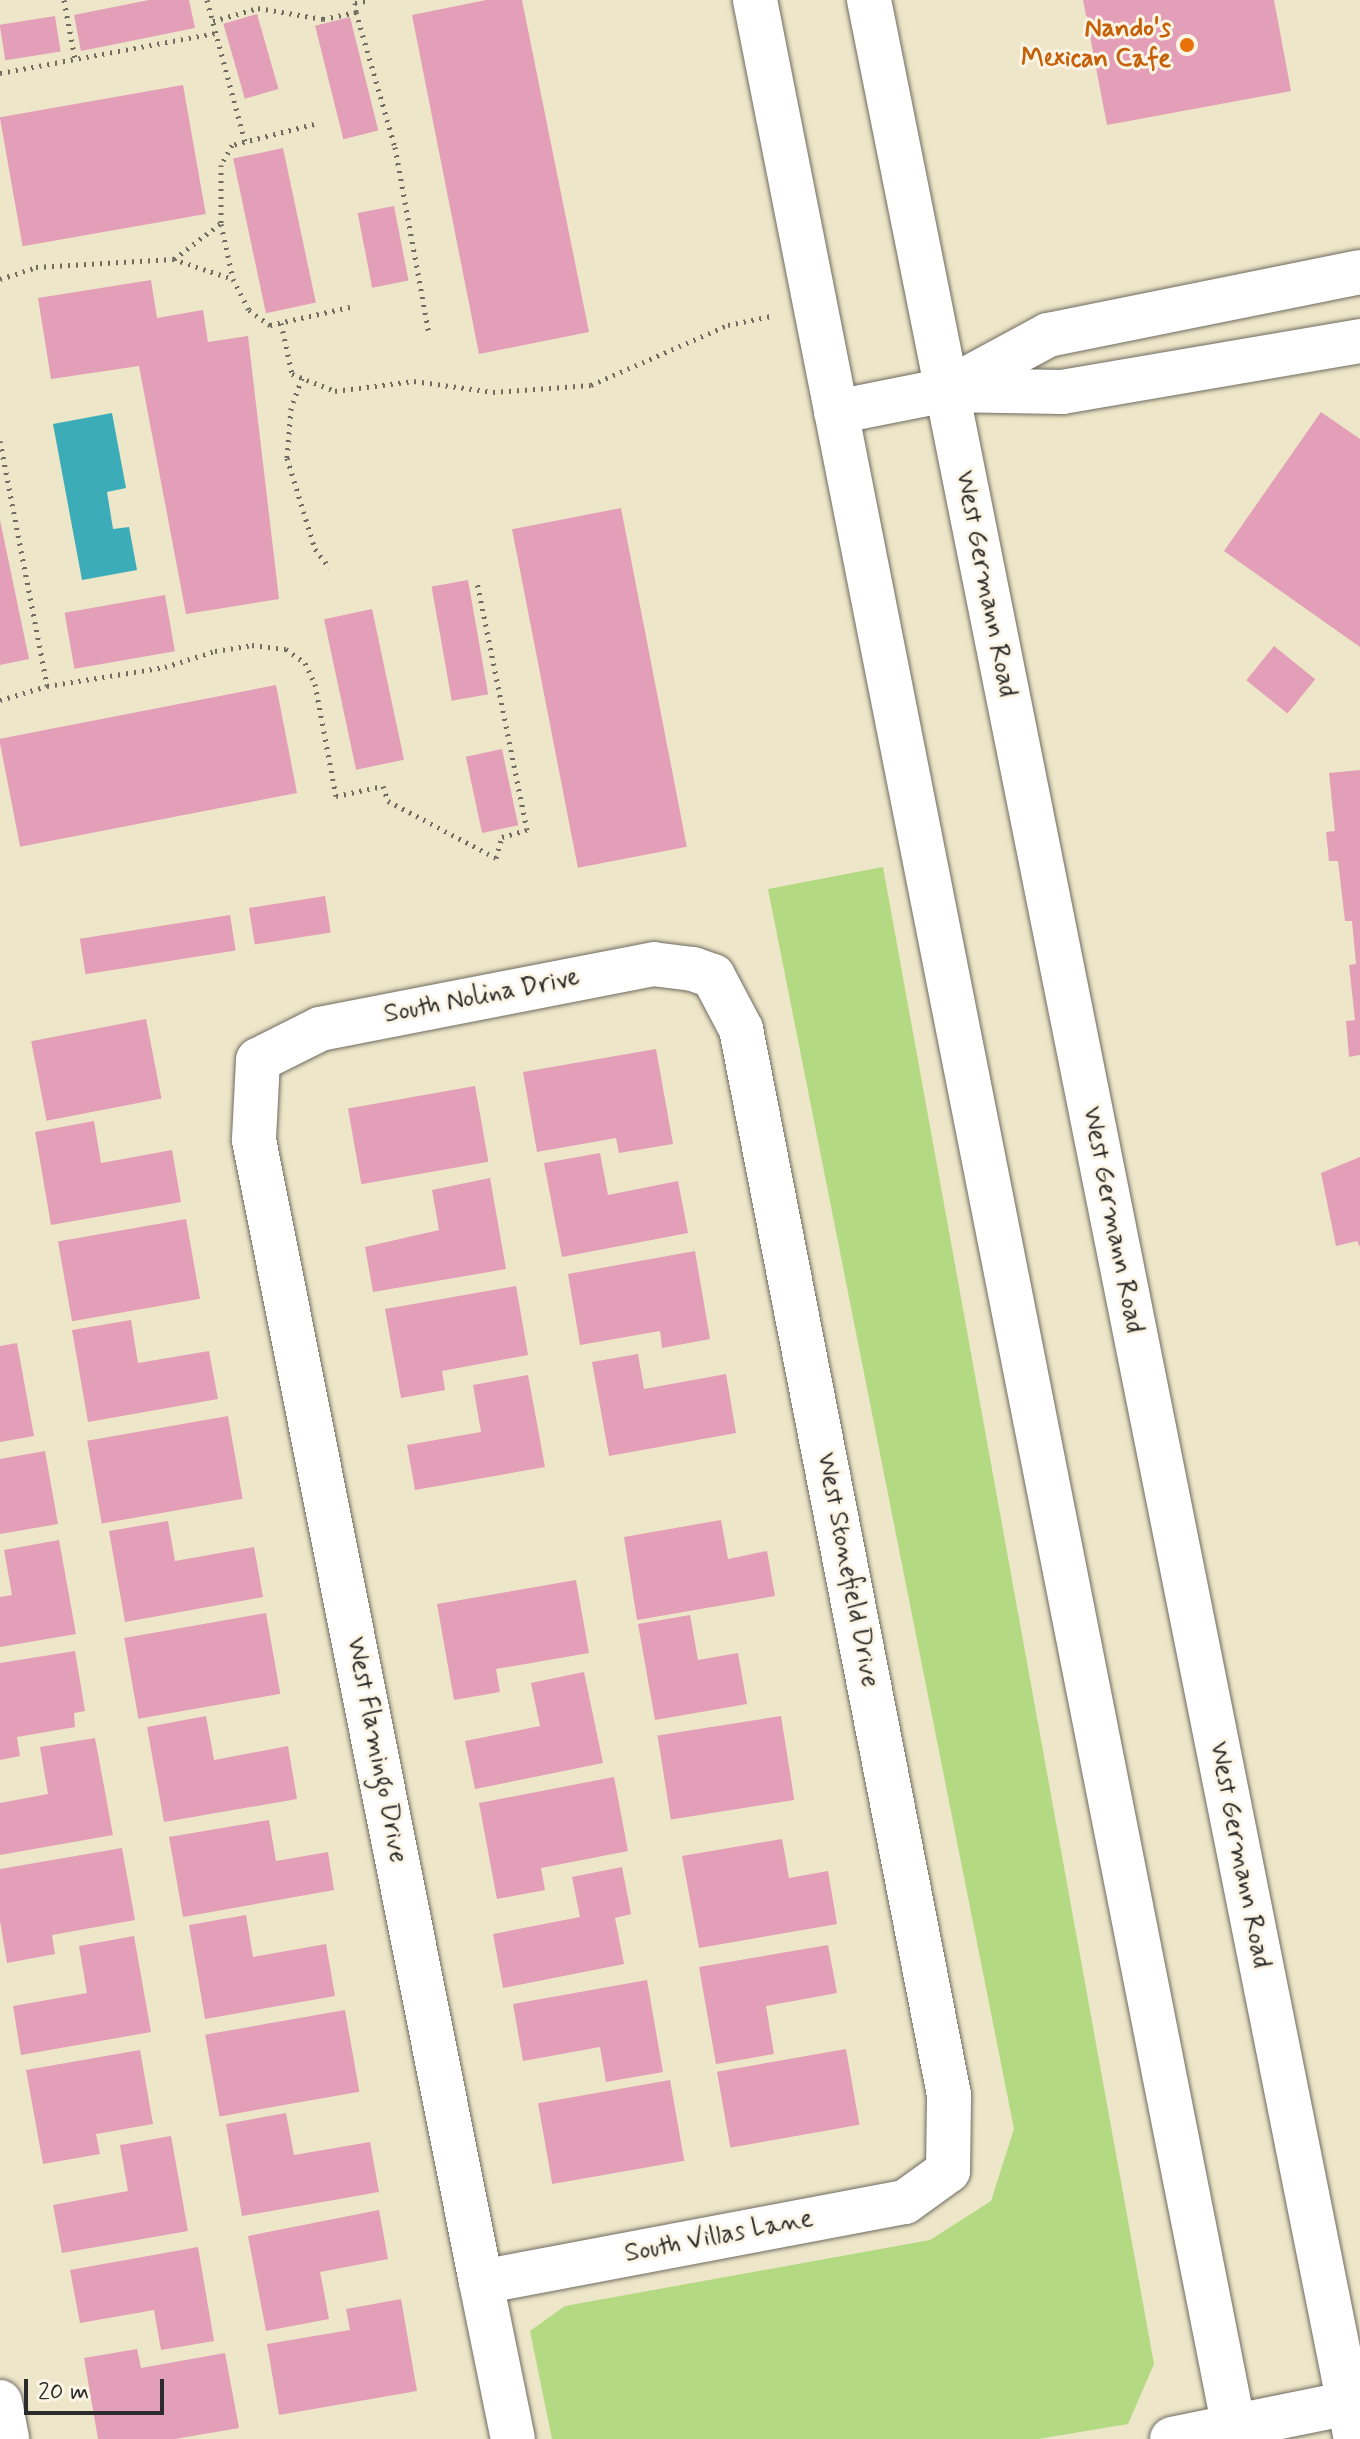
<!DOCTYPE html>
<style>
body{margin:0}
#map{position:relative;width:1360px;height:2439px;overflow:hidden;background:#ede6c8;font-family:Mynerve,sans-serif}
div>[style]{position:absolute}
.green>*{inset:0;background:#b3d982}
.water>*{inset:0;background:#3cacb9}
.building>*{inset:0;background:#e39fb7;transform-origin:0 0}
.path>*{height:5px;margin-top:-2.5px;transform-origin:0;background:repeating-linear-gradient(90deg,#6f6c62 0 2px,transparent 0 8px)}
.roads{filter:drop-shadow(0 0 2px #6f6c62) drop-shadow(0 0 2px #6f6c62)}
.minor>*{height:44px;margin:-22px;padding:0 22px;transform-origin:22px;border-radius:22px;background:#fff}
.major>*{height:44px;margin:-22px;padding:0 22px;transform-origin:22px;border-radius:22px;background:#fff}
.dots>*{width:22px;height:22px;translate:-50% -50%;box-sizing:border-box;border:4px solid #fcf5e5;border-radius:50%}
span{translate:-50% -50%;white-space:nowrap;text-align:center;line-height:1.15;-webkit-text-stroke:6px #fcf5e5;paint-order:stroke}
.food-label{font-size:26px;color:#c56008;font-weight:700}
.right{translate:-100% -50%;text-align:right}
.street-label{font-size:26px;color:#2b2b2b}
.scale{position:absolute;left:24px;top:2379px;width:140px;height:36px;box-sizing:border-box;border:4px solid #2b2b2b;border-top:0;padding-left:10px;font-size:24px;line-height:28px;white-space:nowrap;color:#2b2b2b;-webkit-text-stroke:6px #fcf5e5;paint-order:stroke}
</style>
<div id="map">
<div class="green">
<div style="clip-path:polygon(883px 867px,1154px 2364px,1128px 2424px,1038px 2439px,552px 2439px,530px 2331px,565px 2306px,930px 2240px,991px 2201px,1014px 2129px,768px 889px)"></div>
</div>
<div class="water">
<div style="clip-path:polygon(112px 413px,126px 488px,107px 492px,113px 529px,129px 527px,137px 570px,82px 580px,53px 424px)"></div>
</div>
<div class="building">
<div style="clip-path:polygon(149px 0,189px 0,195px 28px,81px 51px,74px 15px)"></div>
<div style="clip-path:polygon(486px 0,522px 0,589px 332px,479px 354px,412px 15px)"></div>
<div style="clip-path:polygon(1083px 0,1274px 0,1291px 91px,1107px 125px)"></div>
<div style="left:257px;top:14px;width:78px;height:35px;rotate:74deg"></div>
<div style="left:55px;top:16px;width:36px;height:56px;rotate:81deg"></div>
<div style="left:350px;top:17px;width:117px;height:36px;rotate:76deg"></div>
<div style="left:183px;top:85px;width:131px;height:186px;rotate:80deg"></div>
<div style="left:283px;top:148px;width:158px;height:51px;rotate:78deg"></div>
<div style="left:394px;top:206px;width:76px;height:37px;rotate:79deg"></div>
<div style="clip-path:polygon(151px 280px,157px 318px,203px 310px,208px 342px,248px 336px,279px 599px,186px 614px,139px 366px,51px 379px,38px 298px)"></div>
<div style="clip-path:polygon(1321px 412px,1360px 439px,1360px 647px,1224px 551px)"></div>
<div style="left:621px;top:508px;width:345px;height:111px;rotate:79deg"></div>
<div style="clip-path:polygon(0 520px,29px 659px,0 665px)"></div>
<div style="left:468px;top:580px;width:116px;height:37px;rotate:80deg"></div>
<div style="left:165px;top:595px;width:57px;height:102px;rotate:80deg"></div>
<div style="left:372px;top:609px;width:154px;height:49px;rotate:78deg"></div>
<div style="left:1274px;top:646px;width:53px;height:44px;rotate:39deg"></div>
<div style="left:276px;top:685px;width:110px;height:282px;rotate:79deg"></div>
<div style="left:502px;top:749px;width:78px;height:37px;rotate:78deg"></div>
<div style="clip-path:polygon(1360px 770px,1360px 1055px,1349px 1057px,1346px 1021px,1355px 1020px,1349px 965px,1356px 964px,1352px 921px,1345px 921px,1338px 861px,1329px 861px,1326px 832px,1335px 831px,1329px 773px)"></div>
<div style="left:325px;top:896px;width:37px;height:77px;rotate:81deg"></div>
<div style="left:230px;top:915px;width:36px;height:152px;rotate:81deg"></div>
<div style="left:146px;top:1019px;width:81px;height:117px;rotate:79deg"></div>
<div style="clip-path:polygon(656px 1049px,673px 1144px,619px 1153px,616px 1138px,537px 1152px,523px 1072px)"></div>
<div style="left:475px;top:1086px;width:77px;height:129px;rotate:80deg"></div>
<div style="clip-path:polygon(94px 1121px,101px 1163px,172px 1150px,181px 1202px,51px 1225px,35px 1132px)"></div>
<div style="clip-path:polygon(600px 1153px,608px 1195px,678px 1181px,688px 1233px,562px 1257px,544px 1163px)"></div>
<div style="clip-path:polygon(1360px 1157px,1360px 1247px,1357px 1241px,1336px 1246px,1321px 1173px)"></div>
<div style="clip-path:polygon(490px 1178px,506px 1269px,373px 1292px,365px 1247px,439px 1230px,432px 1190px)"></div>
<div style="left:186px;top:1219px;width:81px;height:130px;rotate:80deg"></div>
<div style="clip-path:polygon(695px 1251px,710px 1339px,662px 1348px,660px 1331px,580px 1345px,568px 1274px)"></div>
<div style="clip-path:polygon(516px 1286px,528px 1355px,442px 1371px,445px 1390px,401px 1398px,385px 1309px)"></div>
<div style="clip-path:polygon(131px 1320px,138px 1363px,209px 1351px,218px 1399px,88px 1422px,72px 1330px)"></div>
<div style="clip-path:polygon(17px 1343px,34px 1436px,0 1442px,0 1346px)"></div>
<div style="clip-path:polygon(638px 1354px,644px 1389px,726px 1374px,736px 1433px,609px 1456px,592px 1362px)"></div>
<div style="clip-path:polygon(528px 1375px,545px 1467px,415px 1490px,407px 1445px,481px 1432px,473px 1385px)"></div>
<div style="left:228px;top:1416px;width:84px;height:143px;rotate:80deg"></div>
<div style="clip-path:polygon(45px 1451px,58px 1524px,0 1534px,0 1459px)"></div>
<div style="clip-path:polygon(721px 1520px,728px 1559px,767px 1551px,775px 1596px,637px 1620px,624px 1537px)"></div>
<div style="clip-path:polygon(168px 1521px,175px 1561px,254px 1547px,263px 1597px,125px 1622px,109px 1531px)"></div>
<div style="clip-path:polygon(59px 1540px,76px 1634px,0 1647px,0 1597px,12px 1595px,4px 1550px)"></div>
<div style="clip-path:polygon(576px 1580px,589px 1653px,496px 1669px,500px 1692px,454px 1700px,437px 1604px)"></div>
<div style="left:266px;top:1613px;width:82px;height:144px;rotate:80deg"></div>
<div style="clip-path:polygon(690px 1615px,698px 1660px,738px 1653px,747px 1704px,655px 1720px,638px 1624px)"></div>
<div style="clip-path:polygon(75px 1651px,85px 1711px,74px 1713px,75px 1727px,17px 1737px,20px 1756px,0 1760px,0 1663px)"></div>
<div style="clip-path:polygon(584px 1672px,603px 1763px,475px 1789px,465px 1741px,540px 1726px,531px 1683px)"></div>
<div style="clip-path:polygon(206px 1716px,214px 1760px,288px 1746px,297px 1799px,164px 1822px,147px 1727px)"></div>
<div style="left:781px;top:1716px;width:85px;height:125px;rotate:81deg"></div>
<div style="clip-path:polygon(95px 1738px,113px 1835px,0 1855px,0 1803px,48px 1794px,40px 1747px)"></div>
<div style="clip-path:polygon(614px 1777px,628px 1851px,541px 1868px,545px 1890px,497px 1899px,479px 1803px)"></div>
<div style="clip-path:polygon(269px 1820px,276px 1861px,328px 1852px,334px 1890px,183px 1917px,169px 1837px)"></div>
<div style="clip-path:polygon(782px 1839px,789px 1878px,828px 1871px,837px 1924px,699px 1948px,682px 1856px)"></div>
<div style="clip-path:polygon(122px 1848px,135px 1920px,52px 1935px,55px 1954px,7px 1963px,0 1921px,0 1869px)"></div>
<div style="clip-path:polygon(622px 1867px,631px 1914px,615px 1918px,624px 1964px,503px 1988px,493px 1934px,580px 1917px,572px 1877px)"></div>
<div style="clip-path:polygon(246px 1915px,253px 1957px,326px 1944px,335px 1996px,205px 2019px,189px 1925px)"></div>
<div style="clip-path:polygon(134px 1936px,151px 2032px,21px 2055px,13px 2006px,87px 1993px,79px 1946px)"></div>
<div style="clip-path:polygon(828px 1945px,837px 1993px,766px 2006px,774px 2054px,716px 2064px,699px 1967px)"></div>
<div style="clip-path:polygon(647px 1980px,663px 2072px,606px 2082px,600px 2047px,523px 2061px,513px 2004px)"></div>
<div style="left:345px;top:2010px;width:83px;height:142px;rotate:80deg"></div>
<div style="left:846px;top:2049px;width:77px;height:131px;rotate:80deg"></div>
<div style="clip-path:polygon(140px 2050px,153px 2124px,96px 2134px,100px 2154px,43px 2164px,26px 2070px)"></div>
<div style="left:670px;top:2080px;width:82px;height:134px;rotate:80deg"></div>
<div style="clip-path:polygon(286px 2113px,294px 2155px,370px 2142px,379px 2192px,242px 2216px,226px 2124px)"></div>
<div style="clip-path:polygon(171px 2136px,188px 2231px,62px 2253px,53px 2205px,128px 2191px,120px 2145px)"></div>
<div style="clip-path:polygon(379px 2210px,388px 2259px,320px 2272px,329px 2319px,266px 2331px,248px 2236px)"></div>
<div style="clip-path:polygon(198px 2247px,214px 2341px,161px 2350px,154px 2310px,80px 2323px,70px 2270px)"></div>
<div style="clip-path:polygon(401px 2299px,417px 2391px,279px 2415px,267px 2344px,350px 2330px,346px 2309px)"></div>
<div style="clip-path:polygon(137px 2349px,141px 2368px,225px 2353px,239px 2428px,175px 2439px,98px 2439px,84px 2358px)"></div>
</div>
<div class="path">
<div style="left:64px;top:0;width:60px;rotate:79.4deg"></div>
<div style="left:207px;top:0;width:147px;rotate:75deg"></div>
<div style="left:356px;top:12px;width:141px;rotate:73.9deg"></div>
<div style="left:395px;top:147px;width:191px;rotate:79.7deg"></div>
<div style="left:213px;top:21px;width:47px;rotate:-16.1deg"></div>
<div style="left:258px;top:8px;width:66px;rotate:9.6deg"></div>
<div style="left:323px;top:19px;width:34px;rotate:-12deg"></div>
<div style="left:356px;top:12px;width:9px;rotate:-96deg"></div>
<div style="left:355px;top:3px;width:15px;rotate:-11deg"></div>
<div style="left:0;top:73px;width:220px;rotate:-10.5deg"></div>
<div style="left:314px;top:124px;width:85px;rotate:165.6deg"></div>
<div style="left:232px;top:145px;width:23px;rotate:119deg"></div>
<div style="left:221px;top:165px;width:59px;rotate:90deg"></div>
<div style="left:221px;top:224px;width:56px;rotate:77.7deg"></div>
<div style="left:233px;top:279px;width:35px;rotate:63deg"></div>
<div style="left:249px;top:310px;width:26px;rotate:36deg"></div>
<div style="left:270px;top:325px;width:82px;rotate:-12.7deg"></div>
<div style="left:174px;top:259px;width:58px;rotate:-37.3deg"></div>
<div style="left:0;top:279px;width:38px;rotate:-18deg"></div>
<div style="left:36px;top:267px;width:137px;rotate:-3.3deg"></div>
<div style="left:173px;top:259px;width:63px;rotate:18.4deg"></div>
<div style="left:281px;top:323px;width:52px;rotate:77.8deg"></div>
<div style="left:292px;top:374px;width:46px;rotate:21.6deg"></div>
<div style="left:335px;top:391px;width:80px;rotate:-7.2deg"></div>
<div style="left:414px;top:381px;width:80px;rotate:7.9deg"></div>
<div style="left:493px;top:392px;width:98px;rotate:-4.1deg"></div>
<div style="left:591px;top:385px;width:150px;rotate:-23.7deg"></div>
<div style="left:728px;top:325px;width:44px;rotate:-11.8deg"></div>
<div style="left:302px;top:378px;width:32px;rotate:110deg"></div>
<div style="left:291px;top:408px;width:50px;rotate:94.6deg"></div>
<div style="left:287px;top:458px;width:95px;rotate:72.9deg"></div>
<div style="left:315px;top:549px;width:24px;rotate:52deg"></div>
<div style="left:0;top:441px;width:249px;rotate:79.1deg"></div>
<div style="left:0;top:700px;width:49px;rotate:-16.6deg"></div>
<div style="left:47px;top:686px;width:120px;rotate:-9.1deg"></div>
<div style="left:165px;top:667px;width:52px;rotate:-17.7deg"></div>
<div style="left:215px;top:651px;width:37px;rotate:-9deg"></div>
<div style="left:252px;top:645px;width:34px;rotate:7deg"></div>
<div style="left:286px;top:649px;width:24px;rotate:36deg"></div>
<div style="left:305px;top:663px;width:23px;rotate:65deg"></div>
<div style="left:315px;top:684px;width:114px;rotate:79.4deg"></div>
<div style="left:336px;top:796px;width:48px;rotate:-12deg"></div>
<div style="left:383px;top:786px;width:16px;rotate:72deg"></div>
<div style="left:388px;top:801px;width:122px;rotate:27.8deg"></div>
<div style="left:496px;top:858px;width:22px;rotate:-74deg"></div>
<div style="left:502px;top:837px;width:26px;rotate:-16deg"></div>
<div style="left:527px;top:830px;width:254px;rotate:-101.4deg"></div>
</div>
<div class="roads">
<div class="minor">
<div style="left:948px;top:389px;width:114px;rotate:-28.4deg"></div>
<div style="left:1048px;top:335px;width:318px;rotate:-11.4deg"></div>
<div style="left:836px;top:412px;width:112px;rotate:-11.3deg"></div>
<div style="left:946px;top:390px;width:116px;rotate:1deg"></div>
<div style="left:1062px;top:392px;width:302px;rotate:-9.7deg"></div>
<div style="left:481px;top:2282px;width:431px;rotate:-10.7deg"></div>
<div style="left:905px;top:2202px;width:53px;rotate:-35.8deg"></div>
<div style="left:948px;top:2171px;width:76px;rotate:-89.2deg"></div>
<div style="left:949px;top:2095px;width:1086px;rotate:-101.04deg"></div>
<div style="left:741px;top:1029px;width:60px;rotate:-117.8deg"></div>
<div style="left:713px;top:976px;width:21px;rotate:-161deg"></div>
<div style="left:693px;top:969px;width:39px;rotate:-173deg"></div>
<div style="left:654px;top:964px;width:340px;rotate:169deg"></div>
<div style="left:320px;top:1029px;width:69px;rotate:153.4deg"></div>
<div style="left:258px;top:1060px;width:80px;rotate:92.9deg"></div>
<div style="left:254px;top:1140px;width:1164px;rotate:78.76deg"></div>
<div style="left:481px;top:2282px;width:160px;rotate:78.5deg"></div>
<div style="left:0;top:2402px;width:38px;rotate:79deg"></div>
<div style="left:1172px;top:2439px;width:181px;rotate:-11.5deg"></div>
</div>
<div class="major">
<div style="left:755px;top:0;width:2486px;rotate:78.84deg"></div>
<div style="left:869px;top:0;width:2487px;rotate:78.71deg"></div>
</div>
</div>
<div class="dots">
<div style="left:1187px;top:45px;background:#e8710a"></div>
</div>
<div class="food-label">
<span class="right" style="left:1171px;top:45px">Nando's<br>Mexican Cafe</span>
</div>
<div class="street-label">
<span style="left:985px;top:584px;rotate:79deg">West Germann Road</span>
<span style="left:482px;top:997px;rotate:-11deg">South Nolina Drive</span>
<span style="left:1112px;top:1220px;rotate:79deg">West Germann Road</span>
<span style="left:847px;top:1570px;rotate:79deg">West Stonefield Drive</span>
<span style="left:376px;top:1750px;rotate:79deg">West Flamingo Drive</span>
<span style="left:1239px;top:1855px;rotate:79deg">West Germann Road</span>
<span style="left:719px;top:2237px;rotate:-11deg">South Villas Lane</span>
</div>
<div class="scale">20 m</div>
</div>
